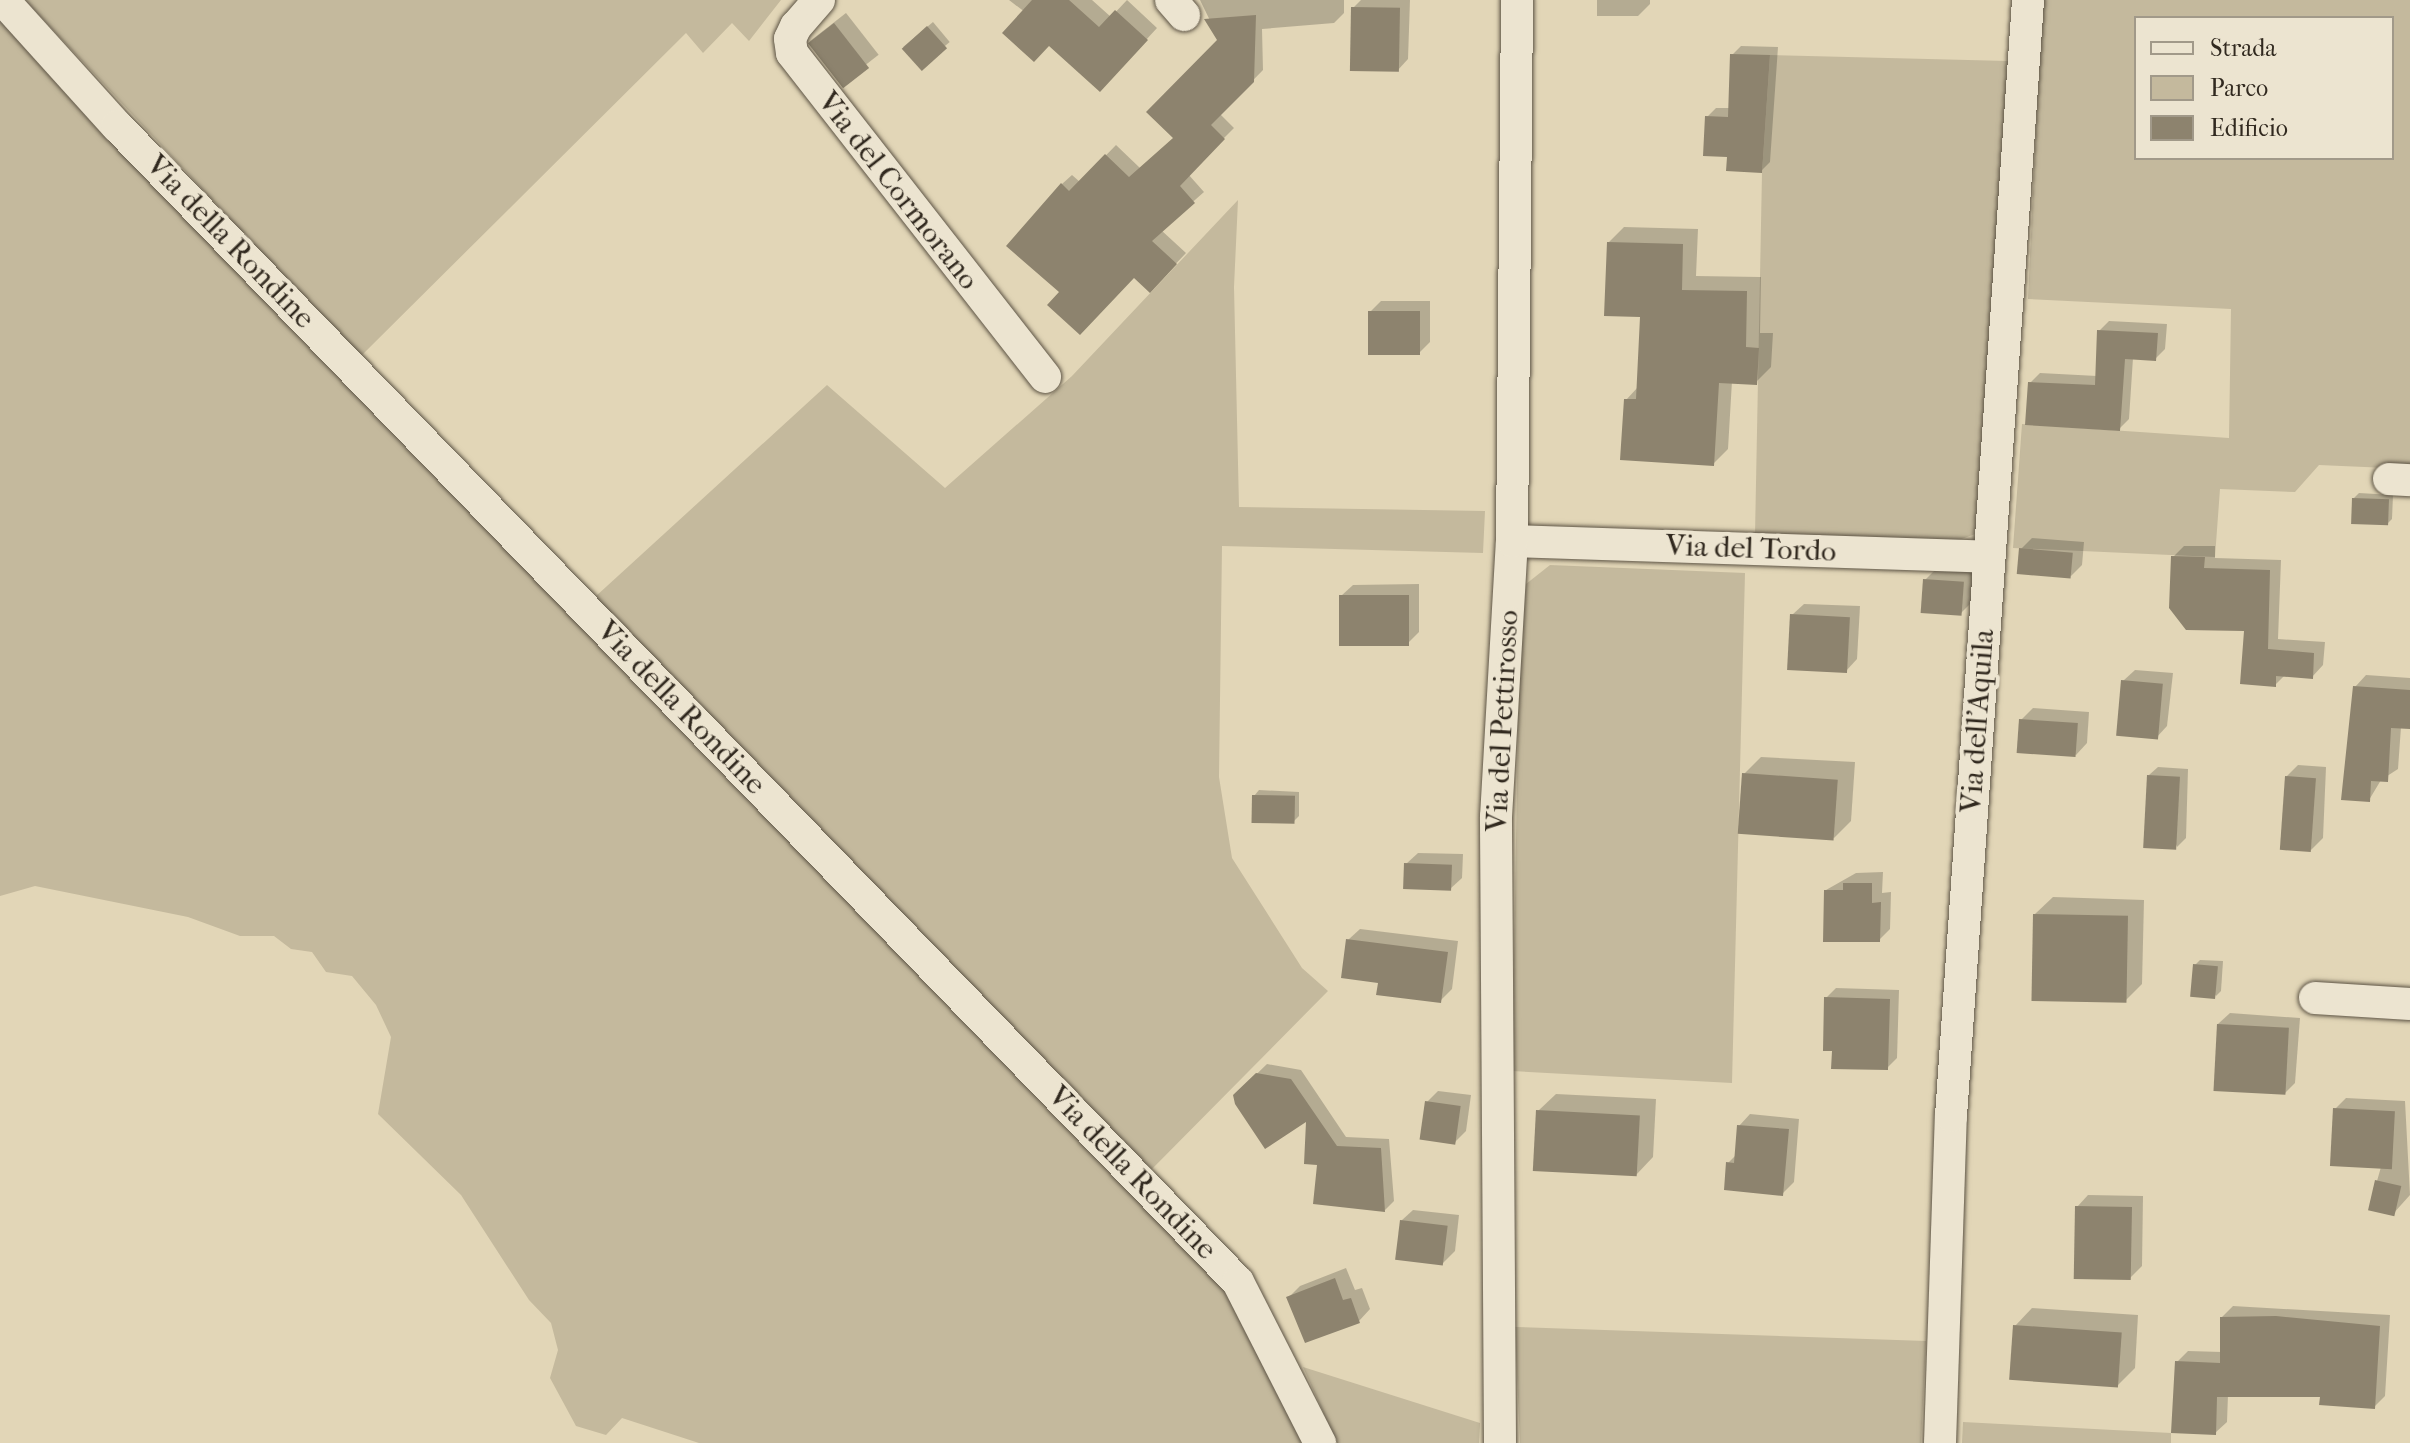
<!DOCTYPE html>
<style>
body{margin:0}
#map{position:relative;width:2410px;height:1443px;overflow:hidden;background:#e2d6b7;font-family:"IM FELL French Canon",serif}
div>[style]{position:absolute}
.green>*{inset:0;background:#c4b99d}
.shadow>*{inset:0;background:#0003;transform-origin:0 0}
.building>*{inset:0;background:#8d836e;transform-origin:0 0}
.roads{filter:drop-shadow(0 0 2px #5d5445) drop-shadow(0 0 2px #5d5445)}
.street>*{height:32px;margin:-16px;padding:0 16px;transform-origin:16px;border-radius:16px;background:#ece4d0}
span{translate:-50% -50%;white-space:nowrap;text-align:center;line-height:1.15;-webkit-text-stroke:8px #ece4d0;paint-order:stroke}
.street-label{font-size:30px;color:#31291f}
.legend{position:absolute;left:2134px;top:16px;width:260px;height:144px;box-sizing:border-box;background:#ece4d0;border:2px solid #a19989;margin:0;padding:10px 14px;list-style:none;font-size:24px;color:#31291f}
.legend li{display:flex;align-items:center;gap:16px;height:40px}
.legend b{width:40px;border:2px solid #a19989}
</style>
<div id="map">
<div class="green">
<div style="clip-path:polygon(25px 0,781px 0,749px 41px,732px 23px,703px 53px,686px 33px,360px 357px)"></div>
<div style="clip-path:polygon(evenodd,2042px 0,2410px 0,2410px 469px,2319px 465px,2295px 492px,2220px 489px,2215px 557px,2013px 548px,2022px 424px,2229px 438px,2231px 309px,2028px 299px,2042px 0,2136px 18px,2392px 18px,2392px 158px,2136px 158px,2136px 18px)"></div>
<div style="clip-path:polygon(0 16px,1225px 1287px,1306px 1443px,699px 1443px,622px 1418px,606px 1435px,576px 1426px,550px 1378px,558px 1350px,551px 1323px,529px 1300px,461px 1195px,378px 1114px,391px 1037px,376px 1005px,352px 976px,326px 972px,312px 952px,291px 949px,274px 936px,240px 936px,188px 917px,35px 886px,0 896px)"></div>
<div style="clip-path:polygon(1770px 55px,2008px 61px,1978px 533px,1956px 541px,1755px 535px,1762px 173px)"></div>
<div style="clip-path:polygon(1238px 200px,1234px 287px,1239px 507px,1485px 511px,1483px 553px,1222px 546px,1219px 777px,1232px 858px,1302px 968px,1328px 991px,1151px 1170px,595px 597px,827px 385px,945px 488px,1072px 376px)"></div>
<div style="clip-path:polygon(1550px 565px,1745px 573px,1732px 1083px,1512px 1071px,1519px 670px,1526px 584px)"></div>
<div style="clip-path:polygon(1515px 1327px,1926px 1341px,1921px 1443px,1520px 1443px)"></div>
<div style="clip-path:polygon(1303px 1367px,1480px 1423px,1479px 1443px,1337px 1443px)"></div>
<div style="clip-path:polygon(1963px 1422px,2171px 1433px,2171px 1443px,1962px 1443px)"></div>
</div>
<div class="shadow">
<div style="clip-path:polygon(1009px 0,1092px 0,1111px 17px,1127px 0,1157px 28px,1111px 78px)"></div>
<div style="clip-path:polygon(1200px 0,1344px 0,1344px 13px,1334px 23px,1262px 29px,1263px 70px,1220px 114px,1234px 128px,1188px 174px,1204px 192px,1161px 230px,1186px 253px,1150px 291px,1134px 276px,1062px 292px,1062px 184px,1072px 175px,1080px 182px,1116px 145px,1140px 168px,1175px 137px,1220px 41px)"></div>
<div style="clip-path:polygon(1361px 0,1410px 0,1408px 59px,1397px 71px,1353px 8px)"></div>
<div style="clip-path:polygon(1597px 0,1650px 0,1650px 4px,1638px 16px,1597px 16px)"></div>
<div style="left:846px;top:13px;width:53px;height:46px;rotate:52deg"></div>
<div style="left:933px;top:22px;width:26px;height:39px;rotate:50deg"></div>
<div style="clip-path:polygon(1741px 46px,1778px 47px,1770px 162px,1761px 171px,1729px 155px,1707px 117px,1716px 108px,1730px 108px,1732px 55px)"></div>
<div style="clip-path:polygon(1624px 227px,1698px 229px,1696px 276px,1761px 277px,1760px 333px,1773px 333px,1771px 367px,1756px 382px,1732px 381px,1728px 449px,1713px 464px,1626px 400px,1638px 387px,1642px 315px,1609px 242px)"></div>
<div style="clip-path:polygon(1381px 301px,1430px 301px,1430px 342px,1418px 354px,1370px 312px)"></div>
<div style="clip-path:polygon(2109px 321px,2167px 324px,2165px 349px,2155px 359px,2133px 358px,2129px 419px,2119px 429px,2030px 383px,2040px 373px,2097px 376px,2099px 331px)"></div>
<div style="clip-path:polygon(2359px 493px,2393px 495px,2392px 519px,2387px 524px,2354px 498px)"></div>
<div style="clip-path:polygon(2032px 538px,2084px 542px,2082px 565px,2071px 576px,2021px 549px)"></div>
<div style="clip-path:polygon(2184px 546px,2215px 546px,2215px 558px,2281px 560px,2278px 639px,2325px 642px,2323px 665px,2312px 677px,2285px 675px,2275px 685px,2246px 629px,2173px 557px)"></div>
<div style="clip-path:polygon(1936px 569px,1974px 571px,1972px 602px,1961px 613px,1925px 580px)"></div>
<div style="clip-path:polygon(1419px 584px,1419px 632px,1408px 643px,1341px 596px,1353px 585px)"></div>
<div style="clip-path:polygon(1804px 604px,1860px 606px,1857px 659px,1846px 671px,1792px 615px)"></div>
<div style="clip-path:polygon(2135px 670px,2173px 673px,2167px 726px,2156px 738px,2123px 681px)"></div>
<div style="clip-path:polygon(2366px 675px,2410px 678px,2410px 727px,2401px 727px,2398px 769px,2381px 780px,2369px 800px,2355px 687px)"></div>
<div style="clip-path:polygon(2033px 708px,2089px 712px,2087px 743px,2076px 755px,2021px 720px)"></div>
<div style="clip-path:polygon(1761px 757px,1855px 762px,1851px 821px,1834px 838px,1744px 774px)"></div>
<div style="clip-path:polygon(2298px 765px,2326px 767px,2323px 838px,2311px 850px,2286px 777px)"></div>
<div style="clip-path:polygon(2158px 767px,2188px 769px,2186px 838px,2177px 847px,2149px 775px)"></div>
<div style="clip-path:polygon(1259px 790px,1299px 792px,1299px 816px,1293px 822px,1254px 796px)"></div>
<div style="clip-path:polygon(1418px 853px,1463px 854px,1462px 878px,1450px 889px,1406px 864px)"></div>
<div style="clip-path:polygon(1883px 872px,1882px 893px,1891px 892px,1890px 929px,1879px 940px,1826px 890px,1856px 873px)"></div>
<div style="clip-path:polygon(2053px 897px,2144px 900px,2142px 984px,2125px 1001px,2035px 914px)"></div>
<div style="clip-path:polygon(1360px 929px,1458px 941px,1452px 989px,1440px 1001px,1380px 981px,1348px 940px)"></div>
<div style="clip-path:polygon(2200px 960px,2223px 961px,2221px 991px,2216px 996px,2195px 965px)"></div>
<div style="clip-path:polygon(1836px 988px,1899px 990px,1897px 1058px,1887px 1068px,1834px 1049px,1826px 998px)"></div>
<div style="clip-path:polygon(2230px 1013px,2300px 1018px,2295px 1083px,2284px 1094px,2218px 1024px)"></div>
<div style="clip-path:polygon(1267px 1064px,1301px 1070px,1346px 1137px,1389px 1139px,1394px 1201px,1385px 1210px,1319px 1163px,1308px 1118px,1235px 1095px)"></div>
<div style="clip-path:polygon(1438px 1091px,1471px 1095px,1466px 1131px,1455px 1142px,1427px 1102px)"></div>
<div style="clip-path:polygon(1556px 1094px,1656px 1099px,1653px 1157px,1636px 1175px,1538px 1111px)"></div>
<div style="clip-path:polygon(2346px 1098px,2405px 1101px,2410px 1195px,2392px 1215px,2369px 1209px,2381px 1167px,2335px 1109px)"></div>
<div style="clip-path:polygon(1750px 1114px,1799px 1119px,1794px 1182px,1782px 1194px,1728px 1163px,1737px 1154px,1739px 1126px)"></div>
<div style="clip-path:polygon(2088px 1195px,2143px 1196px,2142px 1266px,2130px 1278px,2077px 1207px)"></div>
<div style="clip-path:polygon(1413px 1210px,1459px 1215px,1455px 1251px,1443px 1263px,1401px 1221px)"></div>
<div style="clip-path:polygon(1346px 1268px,1355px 1290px,1362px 1288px,1370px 1309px,1359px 1321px,1289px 1297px,1300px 1286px)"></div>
<div style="clip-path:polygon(2233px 1306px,2390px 1315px,2385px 1396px,2374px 1407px,2322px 1395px,2228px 1395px,2227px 1422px,2215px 1433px,2177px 1362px,2188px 1351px,2222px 1352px,2222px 1317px)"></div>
<div style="clip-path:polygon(2032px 1308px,2138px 1315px,2135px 1368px,2118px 1385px,2015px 1326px)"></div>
</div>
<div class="building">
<div style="clip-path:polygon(1032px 0,1069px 0,1099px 27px,1115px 10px,1148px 40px,1100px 92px,1049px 46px,1034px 62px,1002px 33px)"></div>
<div style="left:1351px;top:7px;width:49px;height:64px;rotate:1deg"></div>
<div style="clip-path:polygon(1256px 15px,1254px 82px,1211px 125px,1225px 139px,1180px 186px,1195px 203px,1152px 241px,1177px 264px,1150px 293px,1134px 278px,1080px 335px,1047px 305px,1059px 292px,1006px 246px,1061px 183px,1069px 191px,1105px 154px,1129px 177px,1173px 138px,1146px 112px,1217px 40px,1204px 19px)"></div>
<div style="left:834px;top:23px;width:57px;height:33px;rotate:52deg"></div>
<div style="left:927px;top:26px;width:30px;height:34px;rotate:48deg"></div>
<div style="clip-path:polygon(1730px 54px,1770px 55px,1762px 173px,1726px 171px,1727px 157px,1703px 156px,1705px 116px,1728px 117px)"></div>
<div style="clip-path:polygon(1607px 242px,1683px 244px,1682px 290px,1747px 291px,1746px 347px,1759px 348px,1757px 385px,1719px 383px,1714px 466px,1620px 460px,1624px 399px,1636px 399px,1640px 317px,1604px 316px)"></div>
<div style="left:1368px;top:311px;width:52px;height:44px"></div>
<div style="clip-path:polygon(2097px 330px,2158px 333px,2156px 361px,2125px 359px,2120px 431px,2025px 425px,2028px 382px,2095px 385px)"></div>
<div style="left:2352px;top:498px;width:37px;height:26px;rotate:2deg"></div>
<div style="left:2019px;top:548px;width:54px;height:26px;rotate:5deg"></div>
<div style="clip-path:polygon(2171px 556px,2205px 557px,2204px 568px,2270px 570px,2268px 649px,2314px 653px,2313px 679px,2276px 676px,2276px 687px,2240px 684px,2244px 631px,2186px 630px,2169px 608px)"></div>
<div style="left:1923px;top:579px;width:41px;height:34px;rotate:4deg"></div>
<div style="left:1339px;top:595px;width:70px;height:51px"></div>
<div style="left:1790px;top:614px;width:60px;height:56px;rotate:3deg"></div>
<div style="left:2121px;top:680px;width:42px;height:56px;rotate:5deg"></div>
<div style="clip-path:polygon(2353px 686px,2410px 690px,2410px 729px,2391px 728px,2388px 782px,2371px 781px,2370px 802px,2341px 800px)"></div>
<div style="left:2019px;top:719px;width:59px;height:34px;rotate:4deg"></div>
<div style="left:1742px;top:773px;width:96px;height:61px;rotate:4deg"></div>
<div style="left:2147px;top:775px;width:33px;height:73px;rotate:3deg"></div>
<div style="left:2285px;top:776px;width:31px;height:74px;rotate:4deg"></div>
<div style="left:1252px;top:795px;width:43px;height:28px;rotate:1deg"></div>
<div style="left:1404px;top:863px;width:48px;height:26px;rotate:2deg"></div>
<div style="clip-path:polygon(1843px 883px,1872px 883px,1872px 903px,1881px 902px,1880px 942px,1823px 942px,1824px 890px,1843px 890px)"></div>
<div style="left:2033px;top:914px;width:95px;height:87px;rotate:1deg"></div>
<div style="clip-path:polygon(1346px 939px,1448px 952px,1441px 1003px,1376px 995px,1378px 983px,1341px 978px)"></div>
<div style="left:2193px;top:964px;width:25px;height:33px;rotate:5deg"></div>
<div style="clip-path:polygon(1824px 997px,1890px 999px,1888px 1070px,1831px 1069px,1832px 1051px,1823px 1051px)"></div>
<div style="left:2217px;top:1024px;width:72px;height:67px;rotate:3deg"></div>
<div style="clip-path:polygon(1256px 1073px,1291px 1079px,1337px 1146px,1381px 1148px,1385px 1212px,1313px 1204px,1317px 1165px,1304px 1164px,1306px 1122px,1265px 1149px,1235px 1104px,1233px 1095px)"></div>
<div style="left:1425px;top:1101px;width:36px;height:39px;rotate:8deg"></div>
<div style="left:2333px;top:1108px;width:62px;height:58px;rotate:3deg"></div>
<div style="left:1536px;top:1110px;width:104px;height:61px;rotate:3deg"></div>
<div style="clip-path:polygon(1737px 1125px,1789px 1129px,1783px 1196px,1724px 1190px,1726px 1162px,1734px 1163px)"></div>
<div style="left:2375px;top:1180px;width:27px;height:31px;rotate:13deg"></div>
<div style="left:2075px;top:1206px;width:57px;height:73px;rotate:1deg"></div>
<div style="left:1400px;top:1220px;width:48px;height:40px;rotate:7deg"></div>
<div style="clip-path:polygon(1335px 1278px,1343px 1300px,1351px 1298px,1360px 1323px,1305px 1343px,1286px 1297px)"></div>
<div style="clip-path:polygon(2276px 1316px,2380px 1326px,2375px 1409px,2319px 1405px,2320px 1397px,2217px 1397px,2216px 1435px,2171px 1433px,2175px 1361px,2220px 1363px,2220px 1317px)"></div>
<div style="left:2013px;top:1325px;width:109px;height:55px;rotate:4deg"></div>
</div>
<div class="roads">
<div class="street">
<div style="left:3px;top:0;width:170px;rotate:47.9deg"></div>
<div style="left:117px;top:126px;width:1610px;rotate:45.88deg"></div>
<div style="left:1238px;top:1282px;width:181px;rotate:63deg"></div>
<div style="left:819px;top:0;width:35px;rotate:131deg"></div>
<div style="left:796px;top:26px;width:14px;rotate:115deg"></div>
<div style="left:790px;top:39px;width:14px;rotate:82deg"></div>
<div style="left:792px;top:53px;width:411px;rotate:52deg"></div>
<div style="left:1171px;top:0;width:20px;rotate:49deg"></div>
<div style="left:2389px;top:479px;width:21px;rotate:3deg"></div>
<div style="left:1512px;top:541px;width:477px;rotate:1.9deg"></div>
<div style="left:2315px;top:998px;width:95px;rotate:3.6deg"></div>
<div style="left:1500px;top:1443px;width:626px;rotate:-90.37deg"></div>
<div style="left:1496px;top:817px;width:276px;rotate:-86.7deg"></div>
<div style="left:1512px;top:541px;width:541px;rotate:-89.47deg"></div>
<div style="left:1940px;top:1443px;width:327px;rotate:-88.1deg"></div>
<div style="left:1951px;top:1116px;width:1119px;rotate:-86.05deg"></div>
</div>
</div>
<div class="street-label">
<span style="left:898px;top:191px;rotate:52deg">Via del Cormorano</span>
<span style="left:230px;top:242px;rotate:46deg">Via della Rondine</span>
<span style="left:1751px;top:549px;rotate:2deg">Via del Tordo</span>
<span style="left:681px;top:708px;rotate:46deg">Via della Rondine</span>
<span style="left:1503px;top:721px;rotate:-87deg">Via del Pettirosso</span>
<span style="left:1978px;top:721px;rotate:-86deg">Via dell'Aquila</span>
<span style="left:1132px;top:1173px;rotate:46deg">Via della Rondine</span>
</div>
<ul class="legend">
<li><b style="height:10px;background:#ece4d0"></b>Strada</li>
<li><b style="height:22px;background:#c4b99d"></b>Parco</li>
<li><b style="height:22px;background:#8d836e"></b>Edificio</li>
</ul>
</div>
